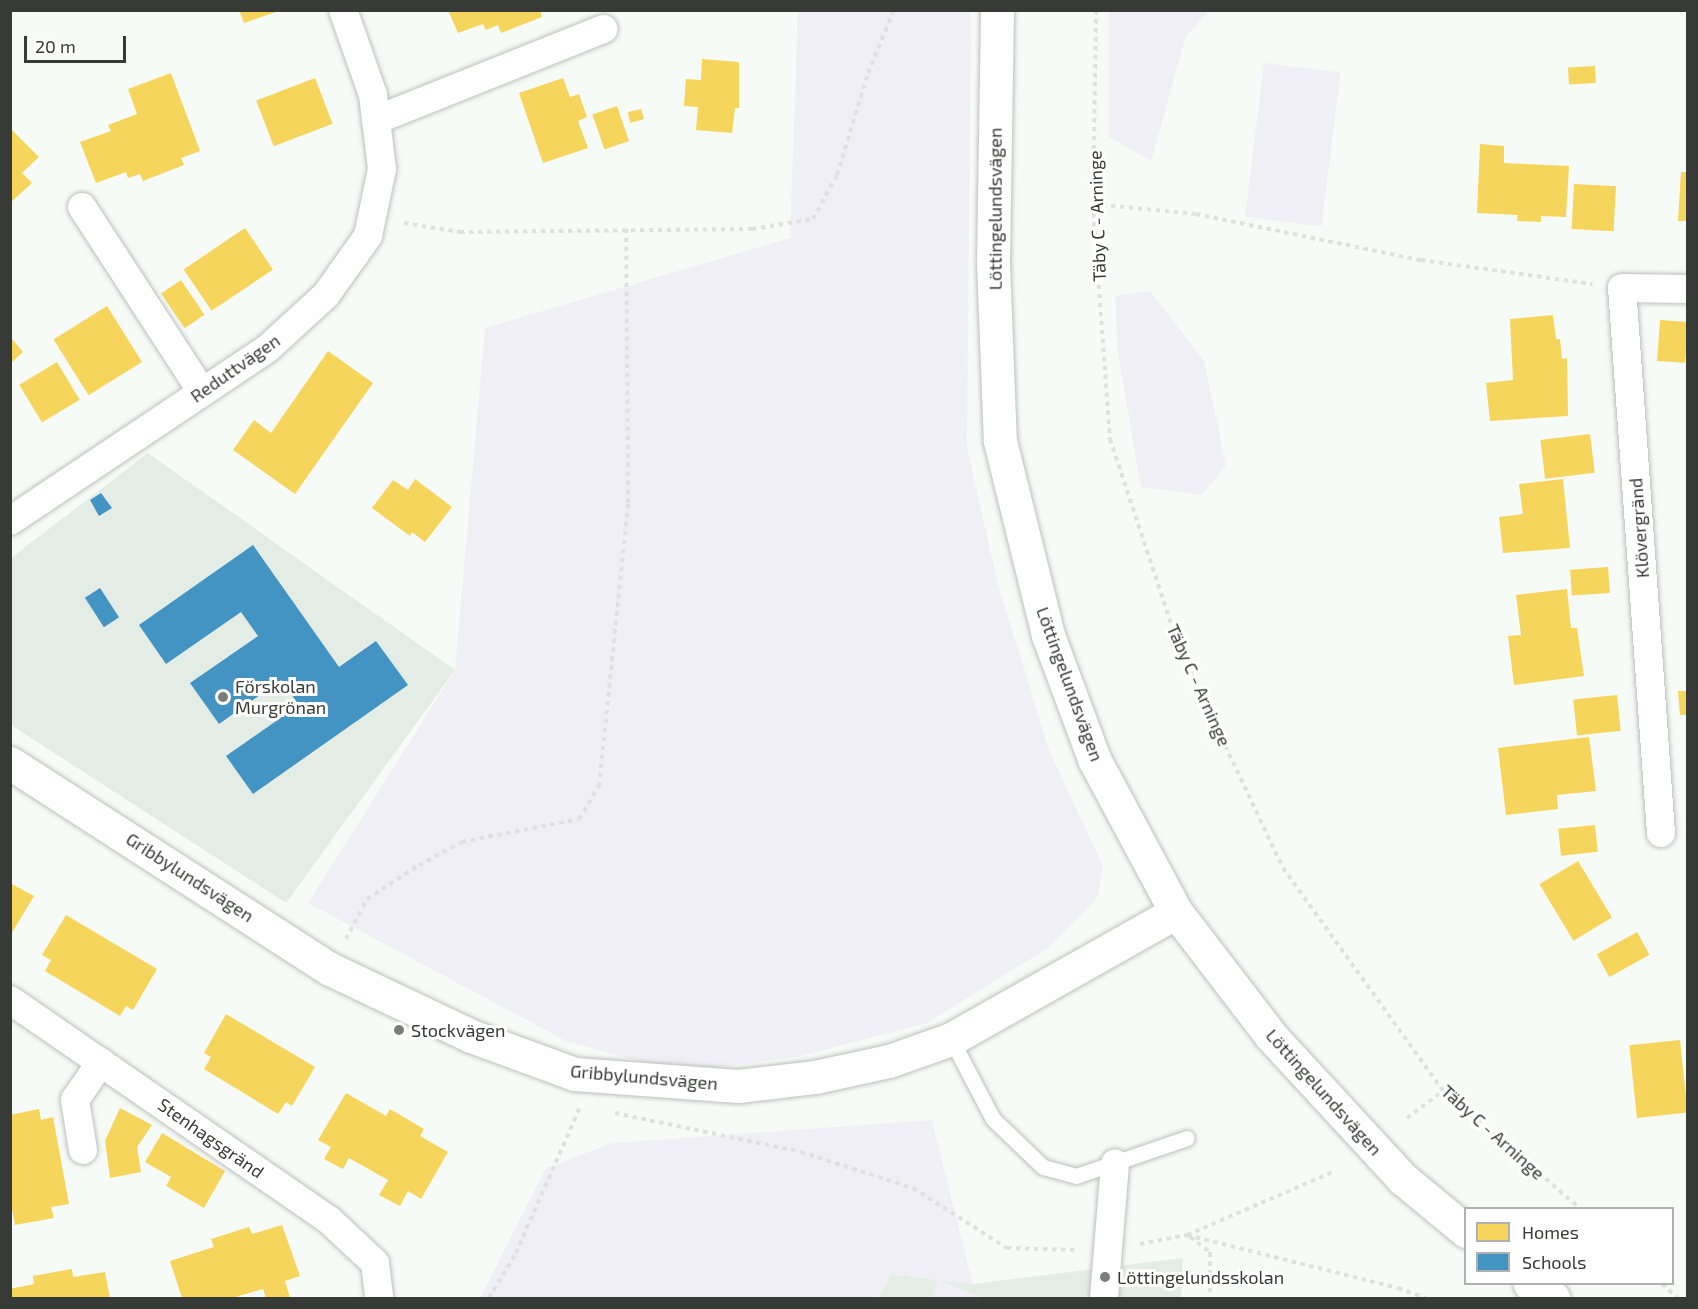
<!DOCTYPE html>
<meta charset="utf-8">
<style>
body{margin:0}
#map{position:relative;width:1698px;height:1309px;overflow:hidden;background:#f6fbf7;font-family:"Exo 2",sans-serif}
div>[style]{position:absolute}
.built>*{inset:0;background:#e3ede5}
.green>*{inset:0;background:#f0eff6;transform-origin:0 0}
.homes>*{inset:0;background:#f6d55c;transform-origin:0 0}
.schools>*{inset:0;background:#4393c3;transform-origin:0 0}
.path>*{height:4px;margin-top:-2px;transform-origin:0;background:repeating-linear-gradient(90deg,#dfe0df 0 4.5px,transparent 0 9px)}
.roads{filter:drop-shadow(0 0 2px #bdc1be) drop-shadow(0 0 2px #bdc1be)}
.lane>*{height:15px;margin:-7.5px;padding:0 7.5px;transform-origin:7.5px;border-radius:7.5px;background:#fefefe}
.street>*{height:28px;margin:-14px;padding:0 14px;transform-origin:14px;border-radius:14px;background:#fefefe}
.secondary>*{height:33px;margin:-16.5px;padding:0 16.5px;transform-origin:16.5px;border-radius:16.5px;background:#fefefe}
.dots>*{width:16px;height:16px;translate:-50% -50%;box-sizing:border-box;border:3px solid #fff;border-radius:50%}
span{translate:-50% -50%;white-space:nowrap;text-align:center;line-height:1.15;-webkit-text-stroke:6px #fff;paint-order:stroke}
.street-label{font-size:18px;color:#373a37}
.poi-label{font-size:18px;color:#373a37}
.left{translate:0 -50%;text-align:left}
.frame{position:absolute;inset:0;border:12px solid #373a37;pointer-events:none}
.legend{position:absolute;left:1464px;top:1207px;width:210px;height:78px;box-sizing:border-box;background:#fff;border:2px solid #afb0af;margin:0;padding:8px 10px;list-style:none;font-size:18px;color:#373a37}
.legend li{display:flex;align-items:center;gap:12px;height:30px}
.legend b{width:30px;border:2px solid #afb0af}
.scale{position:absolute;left:24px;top:36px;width:102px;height:27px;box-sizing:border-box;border:3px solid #373a37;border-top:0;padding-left:8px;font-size:18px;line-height:21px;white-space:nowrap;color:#373a37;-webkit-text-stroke:4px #fff;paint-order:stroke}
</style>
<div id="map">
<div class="built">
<div style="clip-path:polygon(148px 453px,455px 670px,286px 903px,11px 725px,11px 558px)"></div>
<div style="clip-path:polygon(1183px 1258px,1181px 1298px,879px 1298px,891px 1274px,973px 1284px)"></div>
</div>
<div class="green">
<div style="clip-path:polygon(798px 11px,971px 11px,967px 447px,997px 581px,1049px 750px,1103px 866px,1097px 898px,1048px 948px,927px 1023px,797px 1057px,678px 1072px,566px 1041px,308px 903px,455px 670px,485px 328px,790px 238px)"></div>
<div style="clip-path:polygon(1109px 11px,1209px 11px,1186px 36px,1151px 161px,1109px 137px)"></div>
<div style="left:1264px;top:63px;width:77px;height:155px;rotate:7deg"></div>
<div style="clip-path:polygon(1150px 291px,1204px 361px,1226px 465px,1202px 495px,1141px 487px,1118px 354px,1115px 296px)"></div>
<div style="clip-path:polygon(932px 1120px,973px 1284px,941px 1281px,983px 1298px,932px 1298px,938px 1280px,891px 1274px,879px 1298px,480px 1298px,546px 1168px,613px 1143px)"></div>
</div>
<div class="homes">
<div style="clip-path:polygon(239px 10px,279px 10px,279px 11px,244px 23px)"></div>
<div style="clip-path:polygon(448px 10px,540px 10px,542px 17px,501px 33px,498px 25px,486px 30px,483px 24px,458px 33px)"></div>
<div style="clip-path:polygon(702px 59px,739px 62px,739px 108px,735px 108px,732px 133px,696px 130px,698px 107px,684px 106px,686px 79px,701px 80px)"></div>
<div style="left:1595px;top:66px;width:17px;height:27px;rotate:87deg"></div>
<div style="clip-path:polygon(171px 73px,200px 151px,181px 158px,184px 165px,143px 181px,140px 174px,128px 178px,126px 172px,96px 183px,80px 142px,111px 131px,108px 125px,137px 114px,128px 89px)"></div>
<div style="left:315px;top:78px;width:49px;height:63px;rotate:69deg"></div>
<div style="clip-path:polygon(563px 78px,570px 97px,579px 94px,587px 117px,578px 121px,588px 148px,543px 163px,519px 93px)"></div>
<div style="left:617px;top:106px;width:37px;height:26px;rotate:71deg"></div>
<div style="clip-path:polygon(641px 109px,644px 119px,630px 123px,628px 112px)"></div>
<div style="clip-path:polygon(10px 128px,39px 157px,22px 173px,32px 183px,10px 203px)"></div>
<div style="clip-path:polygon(1480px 144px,1504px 146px,1504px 163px,1569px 166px,1566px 217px,1541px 216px,1541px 222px,1517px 221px,1518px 215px,1477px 213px)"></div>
<div style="clip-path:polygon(1681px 172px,1688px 172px,1688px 221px,1678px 221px)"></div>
<div style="left:1574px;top:184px;width:42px;height:45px;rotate:3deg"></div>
<div style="left:245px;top:228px;width:50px;height:74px;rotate:56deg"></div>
<div style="left:181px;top:280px;width:42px;height:24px;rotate:56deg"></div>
<div style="left:107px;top:306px;width:66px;height:63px;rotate:58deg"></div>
<div style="clip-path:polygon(1553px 315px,1556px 339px,1560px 339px,1562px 359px,1567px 358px,1568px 416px,1490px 421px,1486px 383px,1513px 380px,1510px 319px)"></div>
<div style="left:1660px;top:320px;width:28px;height:41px;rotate:4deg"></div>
<div style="clip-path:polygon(12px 339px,23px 352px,10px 364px,10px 341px)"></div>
<div style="clip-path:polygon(328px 351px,373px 383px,295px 494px,233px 450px,254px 420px,271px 433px)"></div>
<div style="left:57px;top:362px;width:44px;height:44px;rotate:59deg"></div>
<div style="left:1590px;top:434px;width:39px;height:50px;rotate:83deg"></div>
<div style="clip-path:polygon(415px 479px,452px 507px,425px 542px,412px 532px,410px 536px,372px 508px,393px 480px,408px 490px)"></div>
<div style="clip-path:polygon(1563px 479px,1570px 548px,1503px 553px,1499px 517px,1523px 514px,1519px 484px)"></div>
<div style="left:1608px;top:567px;width:26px;height:38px;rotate:86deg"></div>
<div style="clip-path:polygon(1567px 589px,1571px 628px,1577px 628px,1584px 676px,1514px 685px,1508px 636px,1521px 635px,1516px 595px)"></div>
<div style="clip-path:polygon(1678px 691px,1688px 691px,1688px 715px,1680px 715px)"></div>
<div style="left:1617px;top:695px;width:36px;height:44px;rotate:84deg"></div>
<div style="clip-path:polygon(1589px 737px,1596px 791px,1557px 795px,1558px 809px,1506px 815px,1498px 748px)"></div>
<div style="left:1595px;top:825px;width:27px;height:37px;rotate:84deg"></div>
<div style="left:1578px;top:861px;width:66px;height:45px;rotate:59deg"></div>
<div style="clip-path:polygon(10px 883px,34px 896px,10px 936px)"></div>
<div style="clip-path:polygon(66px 915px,157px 969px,133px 1010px,126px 1006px,120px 1016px,45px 971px,51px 960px,42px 955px)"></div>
<div style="left:1637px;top:932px;width:26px;height:46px;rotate:61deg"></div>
<div style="clip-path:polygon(226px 1014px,315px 1067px,292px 1106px,286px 1102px,278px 1114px,204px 1069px,211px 1057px,204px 1053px)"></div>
<div style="left:1680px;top:1040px;width:73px;height:51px;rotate:84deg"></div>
<div style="clip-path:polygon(346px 1093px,386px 1116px,390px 1109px,424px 1129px,420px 1136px,448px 1152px,421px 1199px,408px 1191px,400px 1206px,379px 1195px,388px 1180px,349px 1158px,343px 1169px,324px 1159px,331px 1147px,318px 1140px)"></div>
<div style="clip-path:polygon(120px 1108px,152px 1125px,137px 1147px,141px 1172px,110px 1178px,105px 1141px)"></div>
<div style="clip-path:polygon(39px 1109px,41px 1120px,53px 1117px,69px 1204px,51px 1207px,54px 1218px,15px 1225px,10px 1199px,10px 1115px)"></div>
<div style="clip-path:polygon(162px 1133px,225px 1171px,204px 1208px,166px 1186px,171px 1177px,145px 1162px)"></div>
<div style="clip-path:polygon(282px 1225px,300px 1276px,285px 1281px,290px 1298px,266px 1298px,263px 1289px,232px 1298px,182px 1298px,170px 1261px,214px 1247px,211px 1239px,249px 1227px,252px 1234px)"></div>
<div style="clip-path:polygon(72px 1269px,73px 1277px,105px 1272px,110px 1298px,10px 1298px,10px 1289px,34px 1284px,33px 1276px)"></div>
</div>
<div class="schools">
<div style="clip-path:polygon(101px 493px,112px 508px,99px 516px,90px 500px)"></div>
<div style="clip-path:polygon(253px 545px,339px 667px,376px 641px,408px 685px,253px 794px,226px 756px,299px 705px,281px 680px,219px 724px,190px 683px,258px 636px,241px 612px,166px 664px,139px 625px)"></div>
<div style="left:100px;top:588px;width:35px;height:18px;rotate:57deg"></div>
</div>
<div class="path">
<div style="left:1096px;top:10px;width:194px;rotate:90.9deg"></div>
<div style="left:1093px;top:204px;width:236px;rotate:85.9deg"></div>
<div style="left:1110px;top:439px;width:220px;rotate:71.7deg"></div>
<div style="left:1179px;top:648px;width:243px;rotate:64.7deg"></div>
<div style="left:1283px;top:868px;width:274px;rotate:54.3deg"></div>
<div style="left:1443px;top:1091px;width:180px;rotate:40.5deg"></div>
<div style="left:1093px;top:204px;width:103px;rotate:5.5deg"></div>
<div style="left:1196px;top:214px;width:230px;rotate:11.6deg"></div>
<div style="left:1421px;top:260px;width:173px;rotate:8deg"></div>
<div style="left:404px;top:223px;width:57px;rotate:9.1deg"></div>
<div style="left:460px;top:232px;width:292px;rotate:-0.6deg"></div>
<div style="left:752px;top:229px;width:62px;rotate:-9.3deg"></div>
<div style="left:813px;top:219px;width:50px;rotate:-61.4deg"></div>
<div style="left:837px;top:175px;width:107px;rotate:-73.1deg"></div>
<div style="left:868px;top:73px;width:68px;rotate:-67.6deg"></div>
<div style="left:346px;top:939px;width:45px;rotate:-62.3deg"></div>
<div style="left:367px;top:899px;width:62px;rotate:-33.2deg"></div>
<div style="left:419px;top:865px;width:49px;rotate:-28.1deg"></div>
<div style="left:462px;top:842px;width:119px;rotate:-11.1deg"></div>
<div style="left:579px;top:819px;width:39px;rotate:-59deg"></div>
<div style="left:599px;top:786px;width:284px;rotate:-84.1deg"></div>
<div style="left:628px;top:503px;width:274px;rotate:-90.4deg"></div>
<div style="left:615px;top:1113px;width:190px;rotate:11.8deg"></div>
<div style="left:801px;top:1152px;width:118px;rotate:17.8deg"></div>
<div style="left:913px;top:1188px;width:112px;rotate:32.6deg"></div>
<div style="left:1007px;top:1248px;width:69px;rotate:1.7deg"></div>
<div style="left:1407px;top:1118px;width:45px;rotate:-36.9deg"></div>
<div style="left:1187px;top:1235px;width:218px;rotate:14.1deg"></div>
<div style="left:1398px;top:1288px;width:29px;rotate:20deg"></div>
<div style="left:1190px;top:1237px;width:25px;rotate:37deg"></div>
<div style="left:1210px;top:1252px;width:46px;rotate:90deg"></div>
<div style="left:1140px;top:1244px;width:48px;rotate:-10.8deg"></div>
<div style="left:1187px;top:1235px;width:161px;rotate:-23.4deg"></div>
<div style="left:1662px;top:1284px;width:21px;rotate:41deg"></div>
<div style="left:489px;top:1298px;width:52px;rotate:-59deg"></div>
<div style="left:516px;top:1253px;width:159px;rotate:-66.3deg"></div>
</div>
<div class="roads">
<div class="lane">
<div style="left:951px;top:1039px;width:90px;rotate:62.3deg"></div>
<div style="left:993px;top:1119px;width:69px;rotate:43.8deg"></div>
<div style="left:1043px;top:1167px;width:34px;rotate:15deg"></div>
<div style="left:1076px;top:1176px;width:117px;rotate:-18.9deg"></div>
</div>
<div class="street">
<div style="left:376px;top:120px;width:245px;rotate:-21.8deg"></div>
<div style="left:82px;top:207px;width:221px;rotate:57deg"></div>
<div style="left:10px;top:521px;width:309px;rotate:-33.8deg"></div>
<div style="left:267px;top:349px;width:80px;rotate:-42.5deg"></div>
<div style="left:326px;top:295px;width:72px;rotate:-54.6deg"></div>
<div style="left:368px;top:236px;width:68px;rotate:-78.2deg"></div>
<div style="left:382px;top:169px;width:75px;rotate:-96.9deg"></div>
<div style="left:373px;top:95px;width:90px;rotate:-109.4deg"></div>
<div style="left:1661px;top:833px;width:546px;rotate:-94.09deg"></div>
<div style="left:1622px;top:288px;width:66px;rotate:0.9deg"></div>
<div style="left:10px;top:1000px;width:388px;rotate:34.6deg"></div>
<div style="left:329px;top:1220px;width:63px;rotate:43.1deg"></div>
<div style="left:375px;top:1263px;width:35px;rotate:83deg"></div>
<div style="left:83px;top:1150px;width:51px;rotate:-99.1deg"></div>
<div style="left:75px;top:1100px;width:46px;rotate:-55.6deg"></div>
<div style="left:1104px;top:1298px;width:135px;rotate:-85.3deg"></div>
</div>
<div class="secondary">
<div style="left:997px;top:10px;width:252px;rotate:90.9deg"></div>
<div style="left:993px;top:262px;width:179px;rotate:87.8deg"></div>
<div style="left:1000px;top:441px;width:200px;rotate:76.1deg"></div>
<div style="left:1048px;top:635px;width:132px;rotate:69.6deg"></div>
<div style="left:1094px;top:759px;width:174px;rotate:61.8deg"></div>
<div style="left:1176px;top:912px;width:156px;rotate:52.5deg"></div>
<div style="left:1271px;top:1036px;width:195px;rotate:47.3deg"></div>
<div style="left:1403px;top:1179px;width:82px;rotate:39.5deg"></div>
<div style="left:10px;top:763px;width:381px;rotate:32.8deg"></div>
<div style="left:330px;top:969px;width:156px;rotate:25.4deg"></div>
<div style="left:471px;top:1036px;width:111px;rotate:20.1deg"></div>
<div style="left:575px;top:1074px;width:163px;rotate:4.2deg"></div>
<div style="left:738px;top:1086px;width:78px;rotate:-6.7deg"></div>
<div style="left:815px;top:1077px;width:76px;rotate:-12.2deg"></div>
<div style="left:889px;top:1061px;width:66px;rotate:-19.5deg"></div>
<div style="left:951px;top:1039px;width:258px;rotate:-29.4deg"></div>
<div style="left:1530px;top:1284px;width:27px;rotate:31deg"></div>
</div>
</div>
<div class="dots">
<div style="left:223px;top:697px;background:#7a7e7a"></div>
<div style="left:399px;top:1030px;background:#7a7e7a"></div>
<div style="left:1105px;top:1277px;background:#7a7e7a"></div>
</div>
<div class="street-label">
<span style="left:995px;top:209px;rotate:-90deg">Löttingelundsvägen</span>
<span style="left:1097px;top:216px;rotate:-92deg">Täby C - Arninge</span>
<span style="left:235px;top:368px;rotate:-35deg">Reduttvägen</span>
<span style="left:1639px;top:528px;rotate:-94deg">Klövergränd</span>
<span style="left:1070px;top:684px;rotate:70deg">Löttingelundsvägen</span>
<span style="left:1199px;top:685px;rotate:66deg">Täby C - Arninge</span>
<span style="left:190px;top:877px;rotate:33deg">Gribbylundsvägen</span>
<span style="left:644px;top:1077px;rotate:5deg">Gribbylundsvägen</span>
<span style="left:1324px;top:1092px;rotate:48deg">Löttingelundsvägen</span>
<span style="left:1493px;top:1132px;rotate:42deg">Täby C - Arninge</span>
<span style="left:211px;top:1138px;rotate:35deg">Stenhagsgränd</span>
</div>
<div class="poi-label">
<span class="left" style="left:235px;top:697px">Förskolan<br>Murgrönan</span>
<span class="left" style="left:411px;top:1030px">Stockvägen</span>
<span class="left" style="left:1117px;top:1277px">Löttingelundsskolan</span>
</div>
<div class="frame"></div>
<ul class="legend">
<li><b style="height:16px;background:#f6d55c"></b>Homes</li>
<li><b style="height:16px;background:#4393c3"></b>Schools</li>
</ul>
<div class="scale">20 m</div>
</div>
